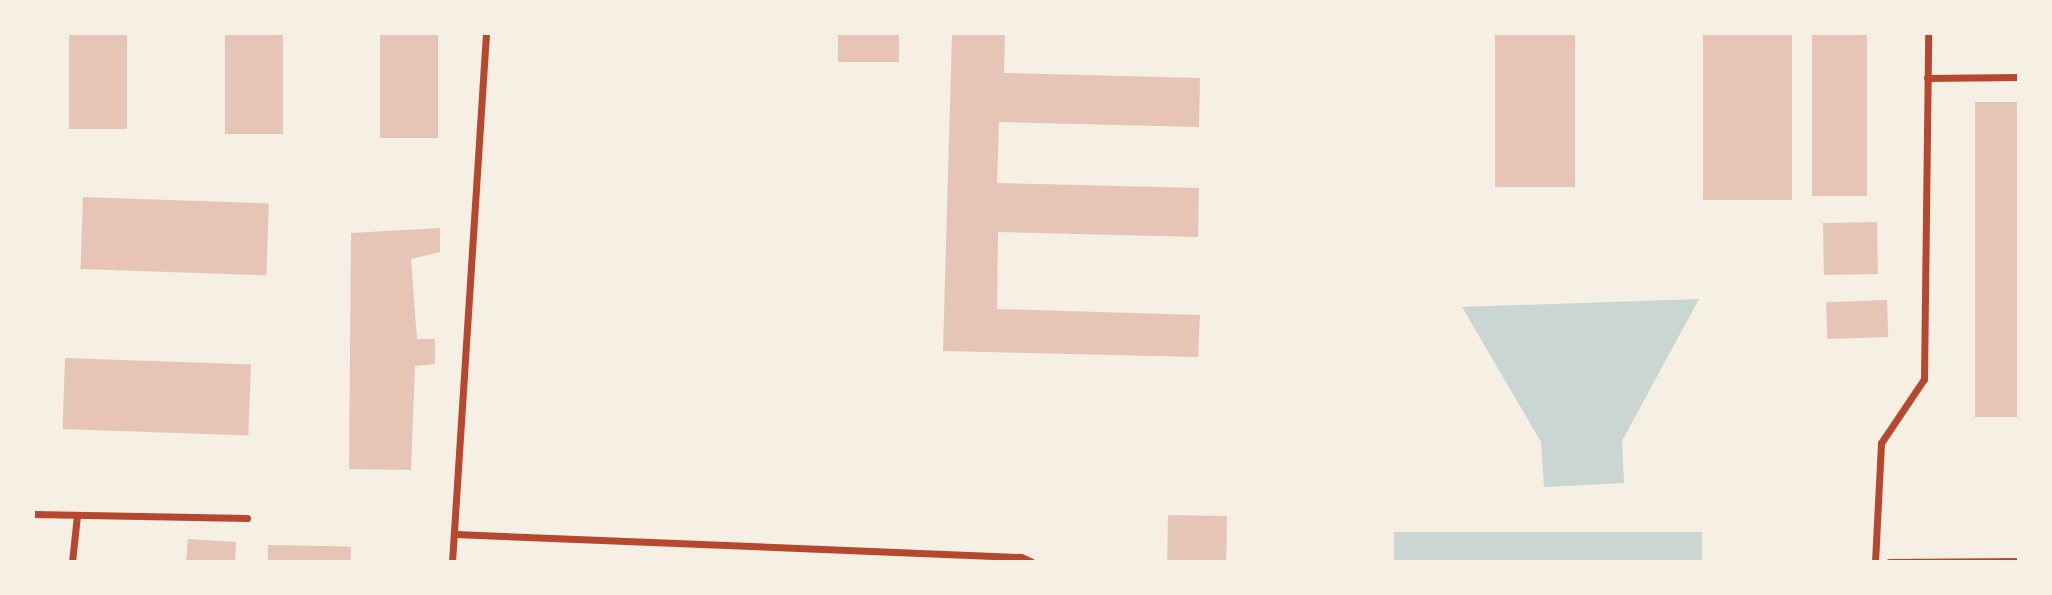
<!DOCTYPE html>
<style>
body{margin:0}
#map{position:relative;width:2052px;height:595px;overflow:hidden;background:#f6efe4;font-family:"PT Sans",sans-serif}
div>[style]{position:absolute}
.water>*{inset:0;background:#c9d6d2;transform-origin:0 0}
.building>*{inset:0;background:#e6c5b7;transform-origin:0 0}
.minor>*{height:7px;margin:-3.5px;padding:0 3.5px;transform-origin:3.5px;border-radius:3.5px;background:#b5482f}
span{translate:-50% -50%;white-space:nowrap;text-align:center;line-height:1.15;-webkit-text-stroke:7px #f6efe4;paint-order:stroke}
.frame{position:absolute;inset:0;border:35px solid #f6efe4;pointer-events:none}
</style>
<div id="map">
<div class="water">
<div style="clip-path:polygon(1699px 299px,1622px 441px,1624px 483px,1544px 487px,1541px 442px,1462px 307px)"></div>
<div style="left:1702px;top:532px;width:30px;height:308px;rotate:90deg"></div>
</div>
<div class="building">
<div style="left:69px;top:33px;width:58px;height:96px"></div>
<div style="left:225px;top:33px;width:58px;height:101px"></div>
<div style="left:380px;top:33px;width:58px;height:105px"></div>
<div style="left:838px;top:33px;width:61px;height:29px"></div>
<div style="clip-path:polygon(952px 33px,1005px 33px,1004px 73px,1200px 78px,1199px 127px,999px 122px,997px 183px,1199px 188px,1198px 237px,998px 232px,997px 309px,1200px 315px,1198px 357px,943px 351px)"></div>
<div style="left:1495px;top:33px;width:80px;height:154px"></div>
<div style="left:1703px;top:33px;width:89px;height:167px"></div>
<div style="left:1812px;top:33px;width:55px;height:163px"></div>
<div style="left:1975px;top:102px;width:44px;height:315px"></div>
<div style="left:83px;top:197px;width:186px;height:72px;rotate:2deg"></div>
<div style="left:1877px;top:222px;width:52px;height:54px;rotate:89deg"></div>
<div style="clip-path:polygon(440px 228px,440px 252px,411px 259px,417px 339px,435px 339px,435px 364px,415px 366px,411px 470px,349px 469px,351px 233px)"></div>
<div style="left:1887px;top:300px;width:37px;height:61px;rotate:88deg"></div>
<div style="left:65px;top:358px;width:186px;height:71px;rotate:2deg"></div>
<div style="left:1168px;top:515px;width:59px;height:47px;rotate:1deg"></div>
<div style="clip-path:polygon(188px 539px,236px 542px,235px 562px,186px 562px)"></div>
<div style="left:268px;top:545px;width:83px;height:17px;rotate:1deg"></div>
</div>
<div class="minor">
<div style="left:1927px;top:78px;width:92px;rotate:-0.6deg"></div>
<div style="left:33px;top:514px;width:214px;rotate:1.1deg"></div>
<div style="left:455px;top:534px;width:566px;rotate:2.33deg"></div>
<div style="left:1021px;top:557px;width:12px;rotate:24deg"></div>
<div style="left:72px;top:562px;width:47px;rotate:-83.9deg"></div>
<div style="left:452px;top:562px;width:530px;rotate:-86.32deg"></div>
<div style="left:1875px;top:562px;width:119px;rotate:-87.1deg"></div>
<div style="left:1881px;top:443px;width:77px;rotate:-56.1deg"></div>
<div style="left:1924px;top:379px;width:346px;rotate:-89.3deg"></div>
<div style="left:1889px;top:562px;width:130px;rotate:-0.4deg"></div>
</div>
<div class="frame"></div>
</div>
